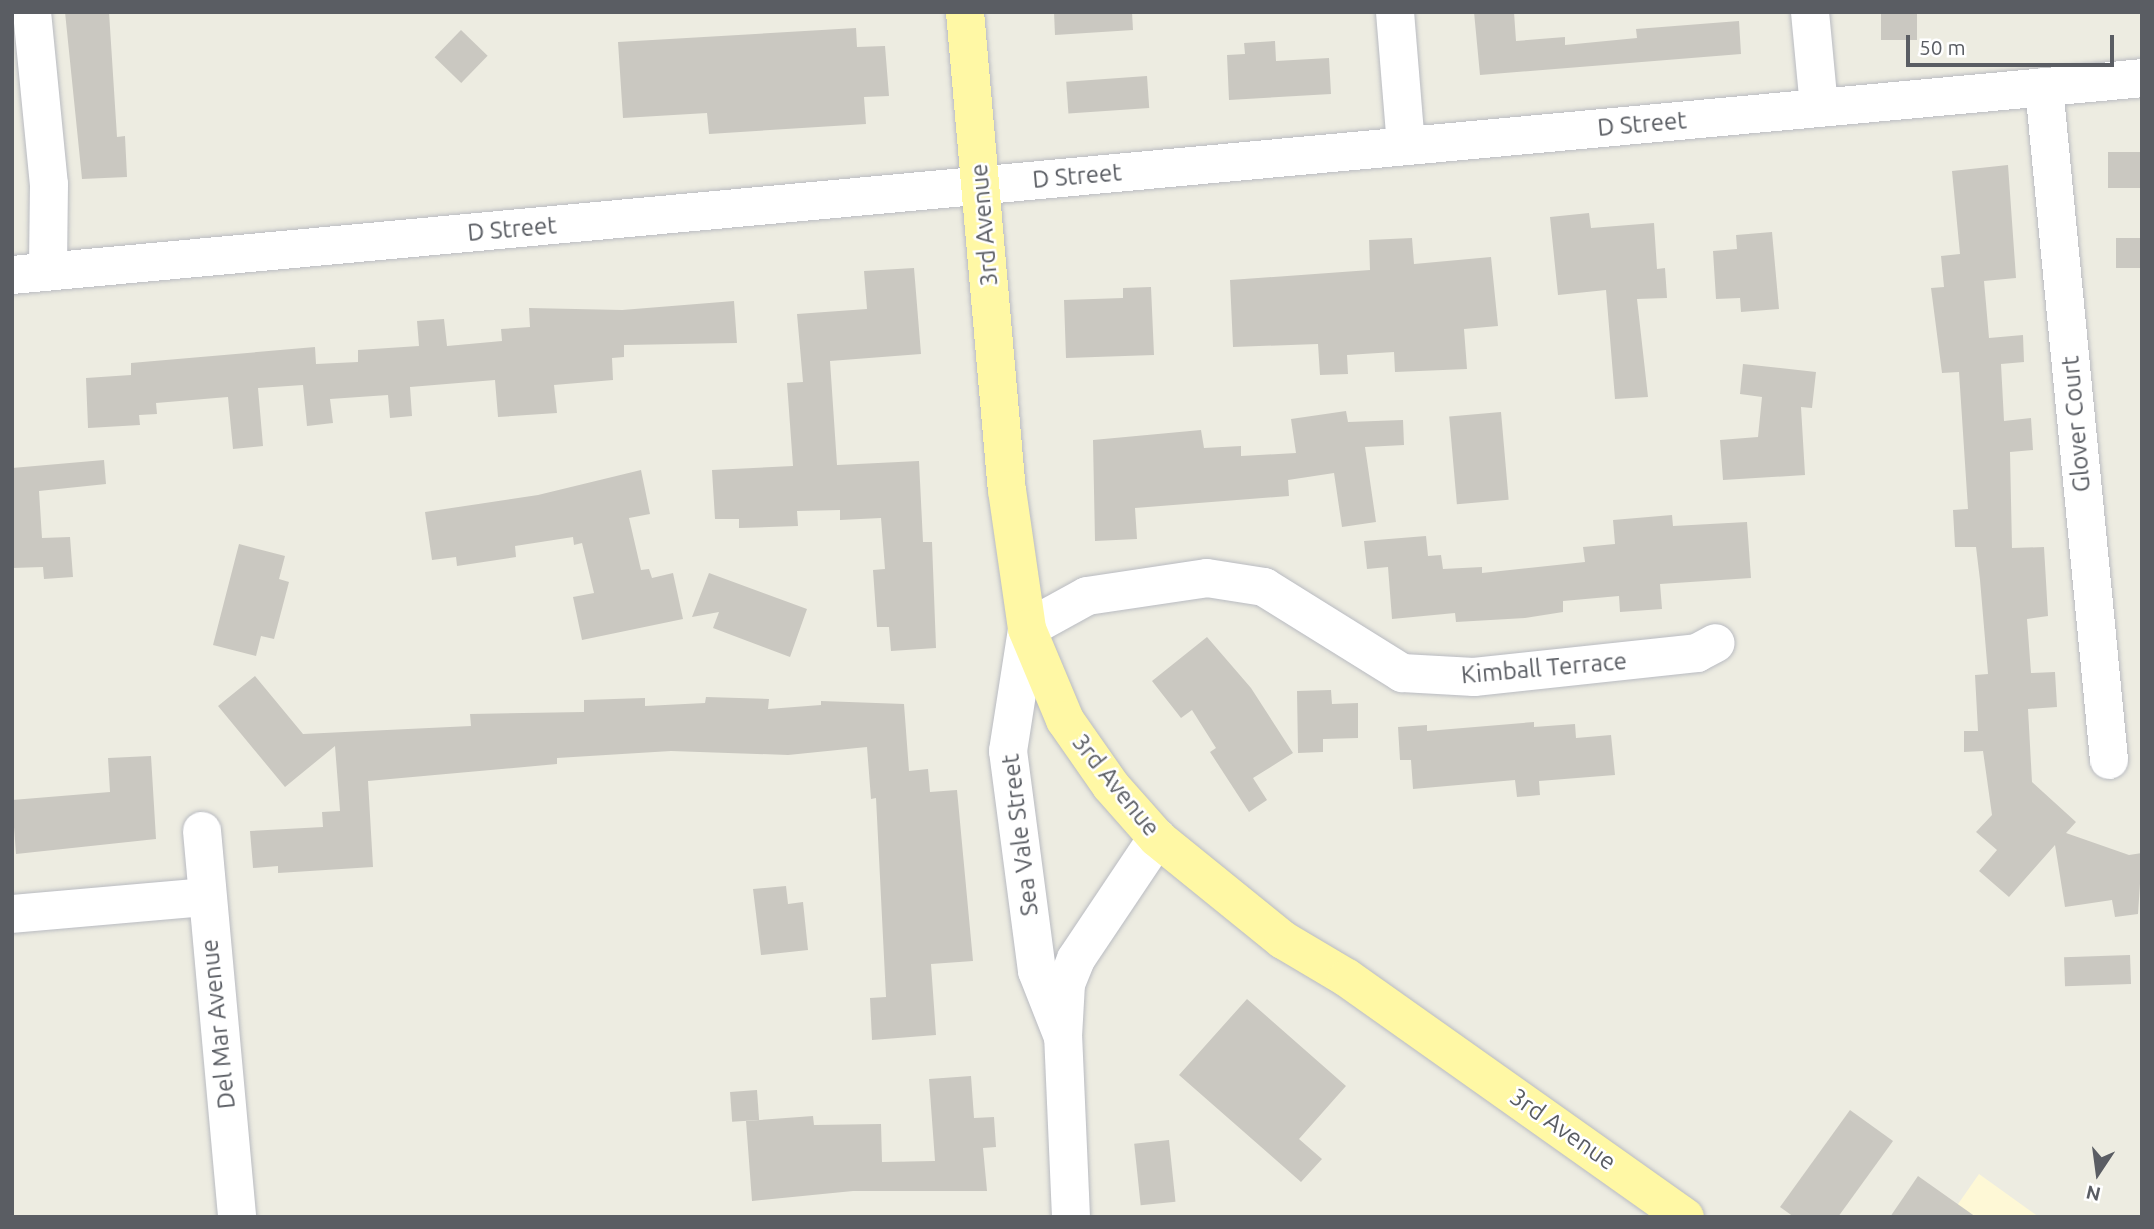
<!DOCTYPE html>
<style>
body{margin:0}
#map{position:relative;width:2154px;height:1229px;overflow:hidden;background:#edece1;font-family:Ubuntu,sans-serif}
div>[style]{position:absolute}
.commercial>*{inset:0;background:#fef8d6}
.building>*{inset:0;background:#cac8c1;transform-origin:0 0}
.roads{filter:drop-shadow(0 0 2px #b9bbc1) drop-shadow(0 0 2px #b9bbc1)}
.minor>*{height:38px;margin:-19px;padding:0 19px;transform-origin:19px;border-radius:19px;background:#fff}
.major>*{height:38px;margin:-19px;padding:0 19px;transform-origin:19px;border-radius:19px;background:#fff8a5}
span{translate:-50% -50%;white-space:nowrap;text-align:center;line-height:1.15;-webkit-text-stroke:5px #fff;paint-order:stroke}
.street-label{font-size:24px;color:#5a5d63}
.frame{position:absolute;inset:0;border:14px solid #5a5d63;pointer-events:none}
.north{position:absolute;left:2063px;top:1138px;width:70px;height:70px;-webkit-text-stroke:5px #fff;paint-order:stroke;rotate:193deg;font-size:19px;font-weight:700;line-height:28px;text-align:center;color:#5a5d63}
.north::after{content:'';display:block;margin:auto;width:24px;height:32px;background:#5a5d63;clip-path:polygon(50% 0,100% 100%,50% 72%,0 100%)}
.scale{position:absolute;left:1906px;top:35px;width:208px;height:32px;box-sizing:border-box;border:4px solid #5a5d63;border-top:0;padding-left:9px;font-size:21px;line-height:24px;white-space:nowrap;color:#5a5d63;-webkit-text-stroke:5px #fff;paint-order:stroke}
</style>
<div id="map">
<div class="commercial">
<div style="clip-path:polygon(1979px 1174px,2039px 1217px,1949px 1217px)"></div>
</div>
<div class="building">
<div style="clip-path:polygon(65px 12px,109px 12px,117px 137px,125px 136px,127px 177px,82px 179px)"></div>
<div style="clip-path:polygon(1054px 12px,1132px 12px,1133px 30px,1055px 35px)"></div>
<div style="clip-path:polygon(1474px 12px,1514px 12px,1516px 41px,1565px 37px,1565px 45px,1637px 38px,1636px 29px,1739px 21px,1741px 54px,1480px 75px)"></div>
<div style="left:1881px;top:12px;width:36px;height:28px"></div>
<div style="clip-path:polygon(856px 28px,857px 47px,885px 46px,889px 96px,864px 97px,866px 124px,709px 134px,707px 113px,623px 118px,618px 42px)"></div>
<div style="left:461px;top:30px;width:37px;height:38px;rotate:44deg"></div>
<div style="clip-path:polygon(1275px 41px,1276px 61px,1329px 58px,1331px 94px,1229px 100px,1227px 55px,1245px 54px,1244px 43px)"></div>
<div style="left:1147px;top:76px;width:32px;height:81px;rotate:86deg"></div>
<div style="left:2142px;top:152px;width:36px;height:34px;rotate:90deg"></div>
<div style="clip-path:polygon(2008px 165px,2016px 278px,1984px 281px,1989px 338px,2023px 335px,2024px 362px,2001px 364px,2004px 421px,2031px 418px,2033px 450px,2010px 452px,2012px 548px,2044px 547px,2048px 616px,2027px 619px,2031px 673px,2055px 672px,2057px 707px,2028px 709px,2032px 782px,2076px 822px,2066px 833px,2129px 855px,2142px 853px,2138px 914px,2115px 917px,2112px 900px,2065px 907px,2055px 845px,2009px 897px,1979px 871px,1997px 850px,1976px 832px,1992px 815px,1983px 751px,1964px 752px,1964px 731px,1978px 731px,1975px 675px,1988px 674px,1980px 580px,1976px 547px,1955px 547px,1953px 510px,1968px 509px,1959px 372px,1942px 373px,1931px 288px,1944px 287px,1941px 256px,1960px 254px,1952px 171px)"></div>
<div style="clip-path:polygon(1589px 213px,1591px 228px,1654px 223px,1657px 269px,1665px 268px,1667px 298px,1637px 299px,1648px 397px,1615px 399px,1606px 290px,1558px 295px,1550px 217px)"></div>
<div style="clip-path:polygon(1772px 232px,1779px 309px,1741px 312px,1740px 298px,1716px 299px,1713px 251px,1737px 249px,1736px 235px)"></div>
<div style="clip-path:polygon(1412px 238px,1414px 264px,1491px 257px,1498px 326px,1464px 329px,1467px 369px,1395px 372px,1394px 352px,1347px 355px,1348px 374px,1320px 375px,1318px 344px,1233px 347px,1230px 280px,1370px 270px,1369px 240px)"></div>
<div style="left:2142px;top:238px;width:30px;height:26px;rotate:90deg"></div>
<div style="clip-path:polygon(914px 268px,921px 354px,830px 361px,837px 465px,919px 461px,923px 542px,932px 542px,936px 648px,891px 651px,889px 627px,877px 627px,873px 570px,885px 569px,881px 518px,840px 520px,840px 510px,797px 511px,798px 526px,739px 528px,739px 519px,715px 519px,712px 470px,793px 466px,787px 383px,803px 382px,797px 314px,867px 309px,864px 271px)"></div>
<div style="clip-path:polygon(1151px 287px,1154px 355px,1066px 358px,1064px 300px,1123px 298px,1123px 288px)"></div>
<div style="clip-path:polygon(734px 301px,737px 343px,624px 345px,624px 357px,612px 358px,613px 380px,554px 385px,557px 413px,498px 417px,495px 380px,410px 387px,412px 416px,390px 418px,388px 395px,330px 399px,333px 423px,307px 426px,303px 385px,258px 388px,263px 446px,233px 449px,228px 397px,156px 403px,157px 414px,139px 415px,140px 425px,88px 428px,86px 378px,131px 375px,131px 363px,315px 347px,316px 364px,358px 362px,358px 350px,419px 346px,417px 321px,444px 319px,447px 346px,502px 341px,501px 329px,530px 327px,529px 308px,622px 310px)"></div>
<div style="clip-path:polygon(1743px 364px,1816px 372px,1812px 408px,1801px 407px,1805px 475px,1723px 480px,1720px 440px,1758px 437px,1762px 397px,1740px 394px)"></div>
<div style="clip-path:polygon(1346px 411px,1348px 422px,1403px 420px,1404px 445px,1365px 447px,1376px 522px,1342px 527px,1334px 473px,1288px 480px,1289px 496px,1135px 508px,1137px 539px,1095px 541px,1093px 440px,1201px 430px,1204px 448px,1241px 446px,1241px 456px,1296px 453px,1291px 419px)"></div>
<div style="left:1501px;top:412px;width:88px;height:52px;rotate:85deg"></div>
<div style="clip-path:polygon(104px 460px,106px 484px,39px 491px,42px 538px,70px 537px,73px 577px,44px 579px,43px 567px,12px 568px,12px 468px)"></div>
<div style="clip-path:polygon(641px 470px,650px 514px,629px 518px,641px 570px,649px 569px,652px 578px,673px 573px,683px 619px,582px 640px,573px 597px,594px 593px,582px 543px,574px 545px,573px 537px,515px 546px,516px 557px,457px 566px,456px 557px,432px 560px,425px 512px,538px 495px)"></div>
<div style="clip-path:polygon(1672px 515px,1673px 526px,1747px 522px,1751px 578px,1660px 584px,1662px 609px,1620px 612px,1619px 596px,1563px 601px,1563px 612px,1525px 618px,1456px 622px,1455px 613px,1392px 619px,1388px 567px,1367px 569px,1364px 541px,1426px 536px,1428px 556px,1441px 555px,1443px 569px,1482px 567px,1482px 573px,1585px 562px,1583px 547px,1615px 544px,1613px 520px)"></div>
<div style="clip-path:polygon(239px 544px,285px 556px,279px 579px,289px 582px,274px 639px,261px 636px,256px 656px,213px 645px)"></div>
<div style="clip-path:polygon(709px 573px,807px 609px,790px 657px,713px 628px,719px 612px,692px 617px)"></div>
<div style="clip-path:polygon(1207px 637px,1251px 688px,1293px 753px,1253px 778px,1267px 800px,1249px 812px,1210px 752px,1216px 748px,1192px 710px,1181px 718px,1152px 681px)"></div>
<div style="clip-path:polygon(255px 676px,303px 734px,471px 726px,470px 714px,584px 712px,584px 700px,645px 698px,645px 706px,705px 703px,706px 697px,769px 699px,768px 709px,821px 705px,821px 701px,904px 704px,909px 771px,928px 769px,930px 792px,957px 790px,973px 961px,931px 964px,936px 1035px,872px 1040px,870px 998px,886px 997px,876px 798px,871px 799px,867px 747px,788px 755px,671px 751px,557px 758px,557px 764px,368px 781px,373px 867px,278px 873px,278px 866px,253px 868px,250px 831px,323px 827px,322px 812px,340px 811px,335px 746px,285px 787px,218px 706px)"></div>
<div style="clip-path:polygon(1331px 690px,1332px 704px,1358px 703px,1358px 738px,1323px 739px,1323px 752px,1298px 753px,1297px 691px)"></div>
<div style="clip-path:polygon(1534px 722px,1534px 727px,1575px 724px,1576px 738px,1611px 735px,1615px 775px,1539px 781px,1540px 795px,1517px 797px,1515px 780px,1413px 789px,1411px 760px,1400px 760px,1398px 727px,1427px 725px,1427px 731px)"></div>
<div style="clip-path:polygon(151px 756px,156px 839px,16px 854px,12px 800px,110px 792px,108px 758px)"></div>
<div style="clip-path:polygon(786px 886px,788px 904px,803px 902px,808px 950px,761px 955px,753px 889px)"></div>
<div style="left:2130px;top:955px;width:29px;height:66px;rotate:88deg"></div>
<div style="clip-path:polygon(1247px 999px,1346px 1086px,1299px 1139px,1322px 1159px,1301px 1182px,1179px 1075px)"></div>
<div style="clip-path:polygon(971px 1076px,974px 1118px,994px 1117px,996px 1147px,983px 1148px,987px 1191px,853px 1191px,752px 1201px,746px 1121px,813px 1116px,814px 1125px,881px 1124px,882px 1162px,935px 1161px,929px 1079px)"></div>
<div style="left:757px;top:1090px;width:30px;height:27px;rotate:86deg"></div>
<div style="clip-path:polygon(1850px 1110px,1893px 1141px,1838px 1217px,1794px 1217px,1780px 1207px)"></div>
<div style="left:1169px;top:1140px;width:62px;height:35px;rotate:84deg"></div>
<div style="clip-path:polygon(1918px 1176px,1976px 1217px,1890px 1217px)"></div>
</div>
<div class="roads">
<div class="minor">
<div style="left:32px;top:12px;width:173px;rotate:84.4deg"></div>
<div style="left:49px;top:184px;width:87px;rotate:90.7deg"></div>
<div style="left:1395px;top:12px;width:134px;rotate:85.3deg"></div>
<div style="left:1810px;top:12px;width:96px;rotate:84.6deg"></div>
<div style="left:2044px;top:87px;width:676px;rotate:84.48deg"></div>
<div style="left:12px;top:275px;width:2139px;rotate:-5.28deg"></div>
<div style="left:202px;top:831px;width:388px;rotate:84.8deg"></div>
<div style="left:12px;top:914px;width:194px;rotate:-5deg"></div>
<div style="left:1063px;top:1037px;width:71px;rotate:-111.5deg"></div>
<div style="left:1037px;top:971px;width:222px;rotate:-97.5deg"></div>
<div style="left:1008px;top:751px;width:123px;rotate:-81.1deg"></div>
<div style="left:1027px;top:629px;width:68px;rotate:-28.8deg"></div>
<div style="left:1087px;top:596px;width:121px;rotate:-8.5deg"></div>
<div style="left:1207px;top:578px;width:58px;rotate:9deg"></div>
<div style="left:1264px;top:587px;width:163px;rotate:31.9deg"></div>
<div style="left:1402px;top:673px;width:72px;rotate:3.2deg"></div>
<div style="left:1474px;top:677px;width:224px;rotate:-6.1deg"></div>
<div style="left:1697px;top:653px;width:21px;rotate:-28deg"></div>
<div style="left:1071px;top:1217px;width:180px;rotate:-92.5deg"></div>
<div style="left:1063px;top:1037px;width:53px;rotate:-86.8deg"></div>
<div style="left:1066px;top:984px;width:27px;rotate:-68deg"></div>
<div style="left:1076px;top:959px;width:146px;rotate:-56.2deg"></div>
</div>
<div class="major">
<div style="left:965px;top:12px;width:480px;rotate:85deg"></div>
<div style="left:1007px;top:490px;width:140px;rotate:81.8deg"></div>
<div style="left:1027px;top:629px;width:99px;rotate:67.3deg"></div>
<div style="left:1065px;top:720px;width:80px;rotate:55.1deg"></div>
<div style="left:1111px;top:786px;width:69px;rotate:48.5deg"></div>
<div style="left:1157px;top:838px;width:162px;rotate:39deg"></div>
<div style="left:1283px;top:940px;width:74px;rotate:30.7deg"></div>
<div style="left:1347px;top:978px;width:414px;rotate:35.3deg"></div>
</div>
</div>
<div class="street-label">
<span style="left:1642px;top:124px;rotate:-5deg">D Street</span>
<span style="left:1077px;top:176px;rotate:-5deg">D Street</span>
<span style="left:984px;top:225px;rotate:-95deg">3rd Avenue</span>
<span style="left:512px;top:229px;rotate:-5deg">D Street</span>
<span style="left:2076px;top:424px;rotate:-95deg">Glover Court</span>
<span style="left:1544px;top:668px;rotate:-5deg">Kimball Terrace</span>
<span style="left:1116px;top:785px;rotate:51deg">3rd Avenue</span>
<span style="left:1020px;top:835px;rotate:-97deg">Sea Vale Street</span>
<span style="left:218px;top:1024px;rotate:-96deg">Del Mar Avenue</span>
<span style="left:1563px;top:1129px;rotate:35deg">3rd Avenue</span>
</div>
<div class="frame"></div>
<div class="north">N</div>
<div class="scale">50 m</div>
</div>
